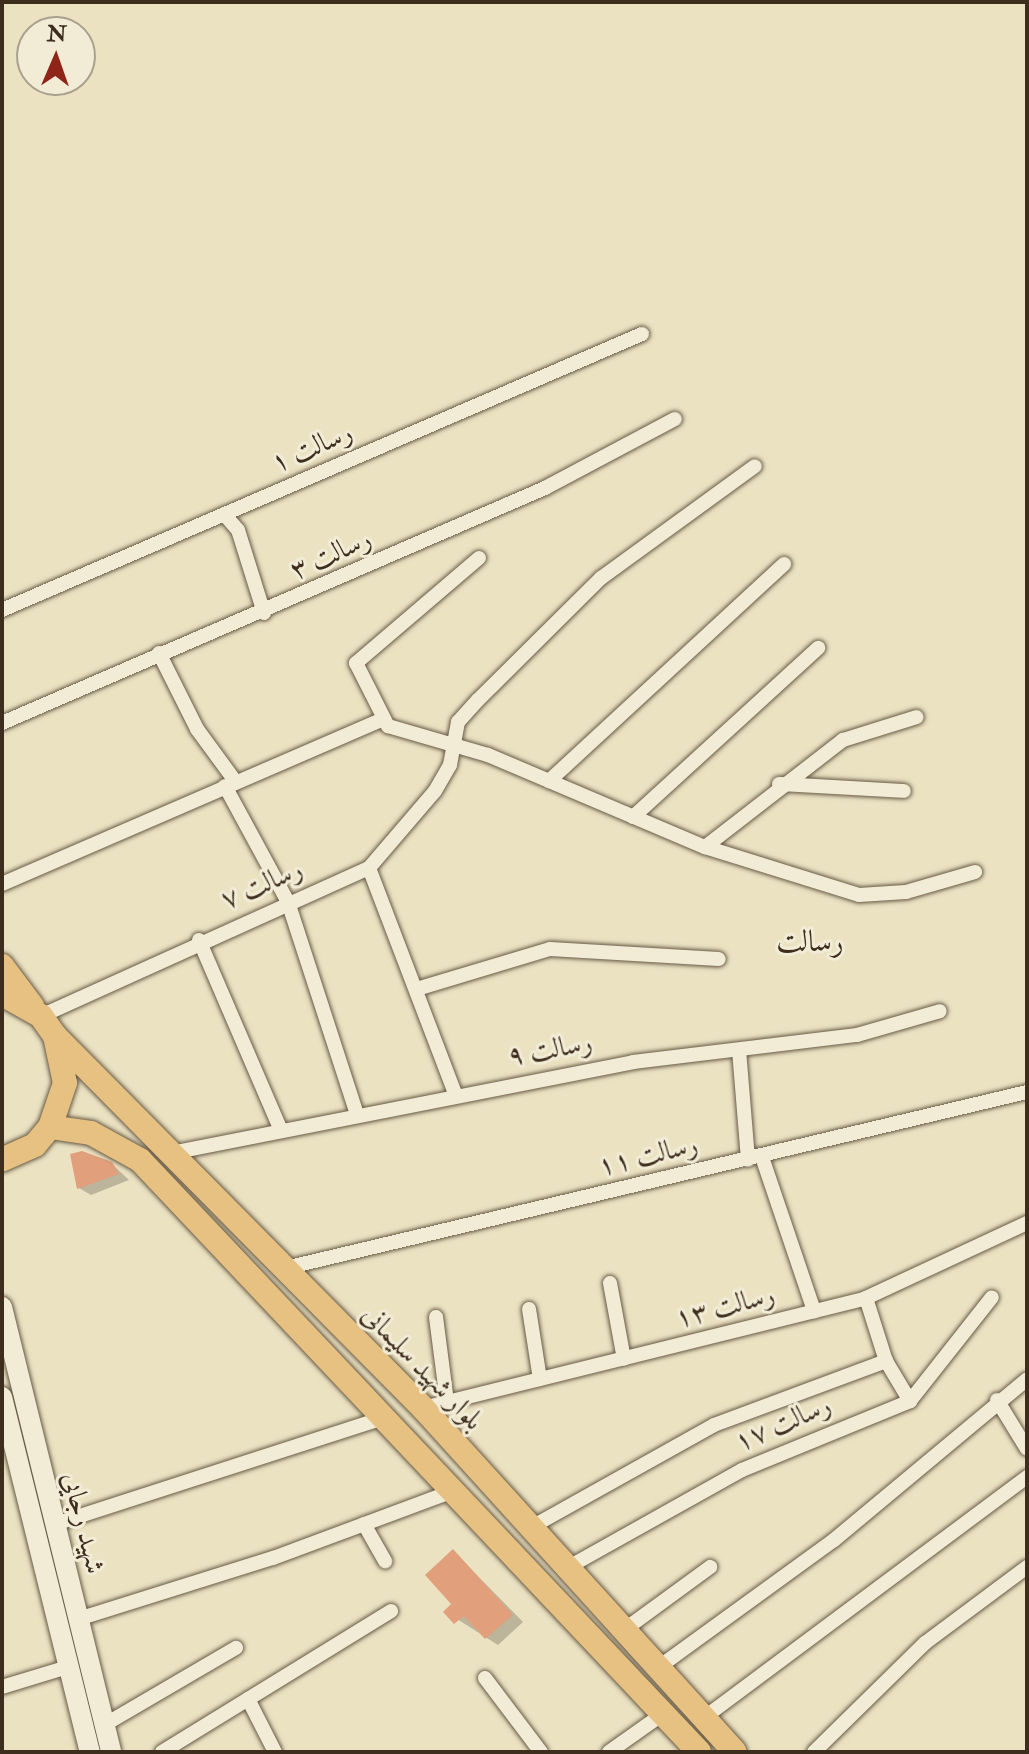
<!DOCTYPE html>
<meta charset="utf-8">
<style>
body{margin:0}
#map{position:relative;width:1029px;height:1754px;overflow:hidden;background:#ebe2c2;font-family:"IM FELL Double Pica",Amiri,serif}
div>[style]{position:absolute}
.shadow>*{inset:0;background:#0003}
.building>*{inset:0;background:#e19f7b}
.roads{filter:drop-shadow(0 0 2px #685a46) drop-shadow(0 0 2px #685a46)}
.street>*{height:14px;margin:-7px;padding:0 7px;transform-origin:7px;border-radius:7px;background:#f2ecd7}
.secondary>*{height:20px;margin:-10px;padding:0 10px;transform-origin:10px;border-radius:10px;background:#f2ecd7}
.primary>*{height:24px;margin:-12px;padding:0 12px;transform-origin:12px;border-radius:12px;background:#e6c181}
span{translate:-50% -50%;white-space:nowrap;text-align:center;line-height:1.15;-webkit-text-stroke:6px #f2ecd7;paint-order:stroke}
.street-label{font-size:28px;color:#3d2d1c}
.neighbourhood-label{font-size:30px;color:#3d2d1c}
.frame{position:absolute;inset:0;border:4px solid #3d2d1c;pointer-events:none}
.north{position:absolute;left:16px;top:16px;width:80px;height:80px;box-sizing:border-box;background:#f2ecd7;border:2px solid #aaa08c;border-radius:50%;rotate:2deg;font-size:22px;font-weight:700;line-height:32px;text-align:center;color:#3d2d1c}
.north::after{content:'';display:block;margin:auto;width:28px;height:36px;background:#8f2418;clip-path:polygon(50% 0,100% 100%,50% 72%,0 100%)}
</style>
<div id="map">
<div class="shadow">
<div style="clip-path:polygon(112px 1164px,129px 1180px,91px 1195px,79px 1188px)"></div>
<div style="clip-path:polygon(454px 1552px,523px 1622px,498px 1645px,446px 1612px,454px 1604px)"></div>
</div>
<div class="building">
<div style="clip-path:polygon(82px 1151px,112px 1162px,119px 1174px,77px 1189px,70px 1154px)"></div>
<div style="clip-path:polygon(453px 1549px,513px 1615px,485px 1639px,464px 1616px,454px 1624px,443px 1612px,451px 1604px,425px 1575px)"></div>
</div>
<div class="roads">
<div class="street">
<div style="left:224px;top:514px;width:21px;rotate:49deg"></div>
<div style="left:238px;top:530px;width:87px;rotate:72.6deg"></div>
<div style="left:479px;top:558px;width:162px;rotate:139.5deg"></div>
<div style="left:356px;top:663px;width:71px;rotate:63.1deg"></div>
<div style="left:388px;top:726px;width:104px;rotate:16.2deg"></div>
<div style="left:488px;top:755px;width:236px;rotate:23deg"></div>
<div style="left:705px;top:847px;width:161px;rotate:17.3deg"></div>
<div style="left:859px;top:895px;width:47px;rotate:-3.7deg"></div>
<div style="left:906px;top:892px;width:72px;rotate:-16.2deg"></div>
<div style="left:2px;top:610px;width:697px;rotate:-23.33deg"></div>
<div style="left:159px;top:653px;width:85px;rotate:63.4deg"></div>
<div style="left:197px;top:729px;width:64px;rotate:53.8deg"></div>
<div style="left:2px;top:723px;width:592px;rotate:-23.4deg"></div>
<div style="left:545px;top:488px;width:147px;rotate:-28deg"></div>
<div style="left:549px;top:781px;width:320px;rotate:-42.7deg"></div>
<div style="left:779px;top:784px;width:125px;rotate:3.2deg"></div>
<div style="left:225px;top:786px;width:132px;rotate:61.5deg"></div>
<div style="left:288px;top:902px;width:223px;rotate:72deg"></div>
<div style="left:633px;top:817px;width:251px;rotate:-42.4deg"></div>
<div style="left:705px;top:847px;width:175px;rotate:-37.8deg"></div>
<div style="left:843px;top:740px;width:77px;rotate:-17.3deg"></div>
<div style="left:369px;top:868px;width:241px;rotate:69.1deg"></div>
<div style="left:2px;top:884px;width:413px;rotate:-23.4deg"></div>
<div style="left:199px;top:940px;width:207px;rotate:66.7deg"></div>
<div style="left:420px;top:988px;width:136px;rotate:-16.7deg"></div>
<div style="left:550px;top:949px;width:169px;rotate:3.4deg"></div>
<div style="left:41px;top:1016px;width:360px;rotate:-24.3deg"></div>
<div style="left:369px;top:868px;width:101px;rotate:-49.4deg"></div>
<div style="left:435px;top:791px;width:30px;rotate:-60deg"></div>
<div style="left:450px;top:765px;width:44px;rotate:-79.5deg"></div>
<div style="left:458px;top:722px;width:30px;rotate:-48deg"></div>
<div style="left:478px;top:700px;width:173px;rotate:-44.8deg"></div>
<div style="left:601px;top:578px;width:190px;rotate:-36deg"></div>
<div style="left:739px;top:1050px;width:110px;rotate:85.3deg"></div>
<div style="left:171px;top:1153px;width:471px;rotate:-11.1deg"></div>
<div style="left:633px;top:1062px;width:226px;rotate:-6.9deg"></div>
<div style="left:857px;top:1035px;width:86px;rotate:-16.1deg"></div>
<div style="left:762px;top:1157px;width:163px;rotate:71.3deg"></div>
<div style="left:281px;top:1269px;width:767px;rotate:-13.35deg"></div>
<div style="left:610px;top:1283px;width:77px;rotate:79.6deg"></div>
<div style="left:866px;top:1298px;width:66px;rotate:72.4deg"></div>
<div style="left:886px;top:1361px;width:47px;rotate:59deg"></div>
<div style="left:529px;top:1309px;width:71px;rotate:81.1deg"></div>
<div style="left:436px;top:1317px;width:86px;rotate:82.6deg"></div>
<div style="left:997px;top:1400px;width:57px;rotate:58.5deg"></div>
<div style="left:423px;top:1408px;width:456px;rotate:-13.9deg"></div>
<div style="left:866px;top:1298px;width:178px;rotate:-25deg"></div>
<div style="left:55px;top:1524px;width:346px;rotate:-17.9deg"></div>
<div style="left:364px;top:1524px;width:43px;rotate:60.4deg"></div>
<div style="left:528px;top:1529px;width:213px;rotate:-29.2deg"></div>
<div style="left:714px;top:1425px;width:184px;rotate:-20.4deg"></div>
<div style="left:565px;top:1569px;width:203px;rotate:-29.2deg"></div>
<div style="left:742px;top:1470px;width:182px;rotate:-22.3deg"></div>
<div style="left:910px;top:1401px;width:132px;rotate:-51.7deg"></div>
<div style="left:78px;top:1619px;width:204px;rotate:-17.4deg"></div>
<div style="left:273px;top:1558px;width:192px;rotate:-20.4deg"></div>
<div style="left:624px;top:1630px;width:107px;rotate:-36.2deg"></div>
<div style="left:659px;top:1667px;width:216px;rotate:-36deg"></div>
<div style="left:834px;top:1540px;width:251px;rotate:-39.8deg"></div>
<div style="left:485px;top:1678px;width:93px;rotate:52.9deg"></div>
<div style="left:2px;top:1687px;width:69px;rotate:-16.9deg"></div>
<div style="left:248px;top:1699px;width:59px;rotate:63deg"></div>
<div style="left:705px;top:1717px;width:402px;rotate:-36.7deg"></div>
<div style="left:104px;top:1725px;width:153px;rotate:-30.3deg"></div>
<div style="left:162px;top:1752px;width:269px;rotate:-31.6deg"></div>
<div style="left:609px;top:1752px;width:67px;rotate:-35.3deg"></div>
<div style="left:814px;top:1752px;width:156px;rotate:-44.5deg"></div>
<div style="left:925px;top:1643px;width:127px;rotate:-36.7deg"></div>
</div>
<div class="secondary">
<div style="left:2px;top:1307px;width:458px;rotate:76.2deg"></div>
<div style="left:2px;top:1397px;width:366px;rotate:76.1deg"></div>
</div>
<div class="primary">
<div style="left:2px;top:966px;width:50px;rotate:53.1deg"></div>
<div style="left:2px;top:994px;width:45px;rotate:29.4deg"></div>
<div style="left:41px;top:1016px;width:24px;rotate:55deg"></div>
<div style="left:55px;top:1036px;width:48px;rotate:78deg"></div>
<div style="left:65px;top:1083px;width:46px;rotate:108.8deg"></div>
<div style="left:50px;top:1127px;width:23px;rotate:130deg"></div>
<div style="left:35px;top:1145px;width:36px;rotate:156deg"></div>
<div style="left:55px;top:1036px;width:523px;rotate:45.31deg"></div>
<div style="left:423px;top:1408px;width:464px;rotate:47.8deg"></div>
<div style="left:50px;top:1127px;width:41px;rotate:8.3deg"></div>
<div style="left:91px;top:1133px;width:56px;rotate:28.9deg"></div>
<div style="left:140px;top:1160px;width:814px;rotate:46.64deg"></div>
</div>
</div>
<div class="street-label">
<span style="left:312px;top:448px;rotate:-23deg">رسالت ۱</span>
<span style="left:331px;top:555px;rotate:-24deg">رسالت ۳</span>
<span style="left:262px;top:885px;rotate:-23deg">رسالت ۷</span>
<span style="left:550px;top:1050px;rotate:-10deg">رسالت ۹</span>
<span style="left:648px;top:1156px;rotate:-13deg">رسالت ۱۱</span>
<span style="left:725px;top:1307px;rotate:-14deg">رسالت ۱۳</span>
<span style="left:422px;top:1368px;rotate:46deg">بلوار شهید سلیمانی</span>
<span style="left:783px;top:1424px;rotate:-23deg">رسالت ۱۷</span>
<span style="left:83px;top:1523px;rotate:76deg">شهید رجایی</span>
</div>
<div class="neighbourhood-label">
<span style="left:810px;top:942px">رسالت</span>
</div>
<div class="frame"></div>
<div class="north">N</div>
</div>
